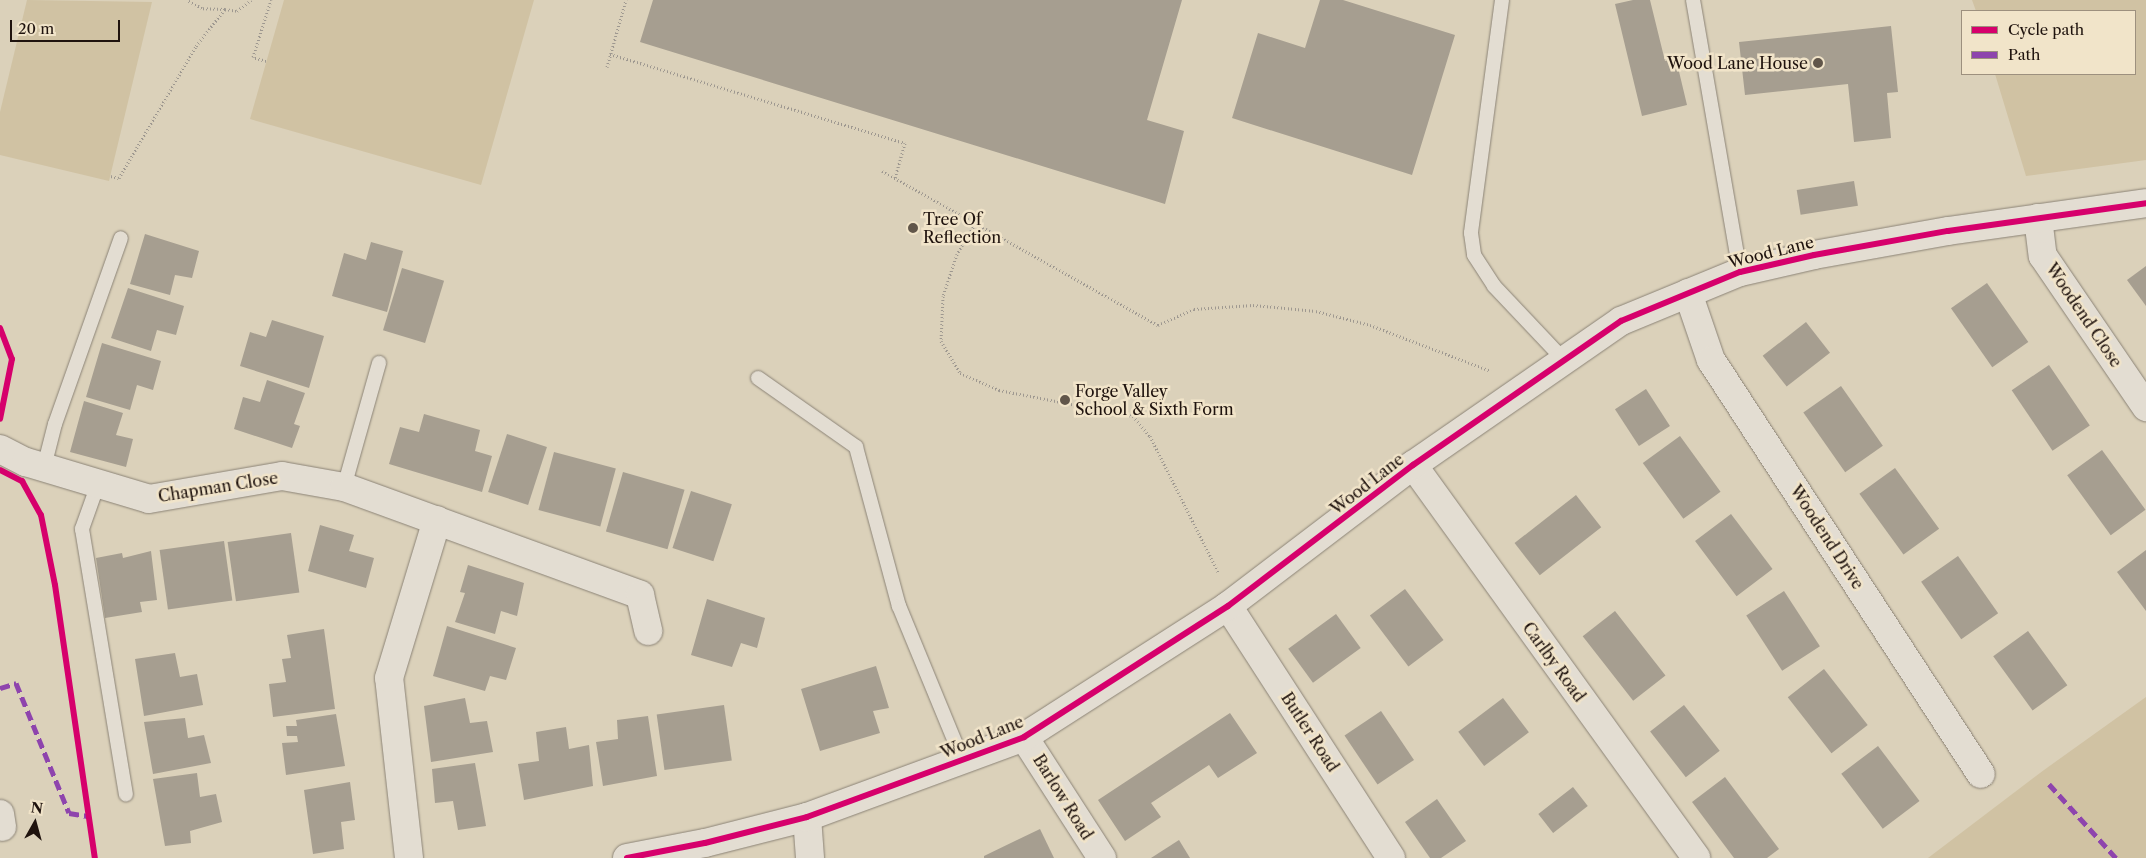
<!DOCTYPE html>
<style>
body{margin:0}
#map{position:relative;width:2146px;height:858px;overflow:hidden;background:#dbd1ba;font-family:"Libre Caslon Text",serif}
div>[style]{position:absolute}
.green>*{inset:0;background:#d0c2a3}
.building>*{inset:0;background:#a69e90;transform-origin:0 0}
.path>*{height:3px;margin-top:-1.5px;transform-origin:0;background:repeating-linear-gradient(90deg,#9e9890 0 1px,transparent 0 3.5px)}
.roads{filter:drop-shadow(0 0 1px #8b8376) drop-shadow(0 0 1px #8b8376)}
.service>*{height:14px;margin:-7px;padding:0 7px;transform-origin:7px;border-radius:7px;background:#e3ddd2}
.minor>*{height:28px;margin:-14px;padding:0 14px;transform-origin:14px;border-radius:14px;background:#e3ddd2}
.quiet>*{height:5px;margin-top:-2.5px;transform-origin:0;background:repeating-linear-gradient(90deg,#8e44ad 0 10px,transparent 0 15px)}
.cycleway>*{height:6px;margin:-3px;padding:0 3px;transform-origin:3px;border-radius:3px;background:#d6006c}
.dots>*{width:14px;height:14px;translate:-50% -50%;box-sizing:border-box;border:2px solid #f1e4c9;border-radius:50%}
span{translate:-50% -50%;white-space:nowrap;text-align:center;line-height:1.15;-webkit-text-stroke:5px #f1e4c9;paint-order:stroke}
.poi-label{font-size:16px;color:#1f130e}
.right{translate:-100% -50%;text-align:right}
.left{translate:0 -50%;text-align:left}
.street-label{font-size:16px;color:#1f130e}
.legend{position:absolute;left:1961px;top:10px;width:175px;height:65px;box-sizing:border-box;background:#f1e4c9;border:1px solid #9d907e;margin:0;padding:6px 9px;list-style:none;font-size:15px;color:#1f130e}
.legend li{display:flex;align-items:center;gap:10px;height:25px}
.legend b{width:25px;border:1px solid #9d907e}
.north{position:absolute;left:10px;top:798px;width:50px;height:50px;-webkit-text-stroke:4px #f1e4c9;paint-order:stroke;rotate:7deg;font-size:14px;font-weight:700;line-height:20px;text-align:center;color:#1f130e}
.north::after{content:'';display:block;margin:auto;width:18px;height:22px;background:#1f130e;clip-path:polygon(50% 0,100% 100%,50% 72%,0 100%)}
.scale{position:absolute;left:10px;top:20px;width:110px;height:22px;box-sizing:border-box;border:2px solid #1f130e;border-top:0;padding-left:6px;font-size:15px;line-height:18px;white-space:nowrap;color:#1f130e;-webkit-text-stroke:4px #f1e4c9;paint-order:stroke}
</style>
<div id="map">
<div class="green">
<div style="clip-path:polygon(27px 0,152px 2px,109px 181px,0 155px,0 112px)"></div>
<div style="clip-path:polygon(284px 0,534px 0,481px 185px,250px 119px)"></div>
<div style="clip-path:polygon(1972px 0,2146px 0,2146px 160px,2026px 176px,1995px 74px,2135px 74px,2135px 11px,1976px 11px)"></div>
<div style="clip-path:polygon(2146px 697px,2146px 858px,1928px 858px,2044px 770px)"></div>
</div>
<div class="building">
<div style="clip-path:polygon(653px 0,1182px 0,1147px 120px,1184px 131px,1165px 204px,640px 42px)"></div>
<div style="clip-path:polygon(1320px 0,1343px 0,1455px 35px,1412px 175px,1232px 118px,1258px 33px,1305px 48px)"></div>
<div style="clip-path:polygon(1633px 0,1650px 0,1665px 61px,1676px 59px,1687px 105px,1642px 116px,1615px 4px)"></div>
<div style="clip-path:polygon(1891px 26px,1898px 92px,1887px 93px,1891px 138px,1854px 142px,1848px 84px,1745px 95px,1739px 42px)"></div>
<div style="left:1854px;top:181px;width:25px;height:58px;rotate:81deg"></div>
<div style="clip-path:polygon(145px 234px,199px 251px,192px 278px,175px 275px,170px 295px,130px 284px)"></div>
<div style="clip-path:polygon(371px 242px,403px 251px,387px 312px,332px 296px,344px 253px,366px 260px)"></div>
<div style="clip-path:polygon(2146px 266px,2146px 306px,2127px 280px)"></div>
<div style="left:402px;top:268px;width:44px;height:65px;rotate:17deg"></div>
<div style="left:1987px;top:283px;width:72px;height:44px;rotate:55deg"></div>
<div style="clip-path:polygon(128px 288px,184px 306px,176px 335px,157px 330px,151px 351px,111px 338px)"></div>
<div style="clip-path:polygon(272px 320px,324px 336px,309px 388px,240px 366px,250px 332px,266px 337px)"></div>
<div style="left:1806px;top:322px;width:39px;height:55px;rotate:52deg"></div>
<div style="clip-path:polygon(102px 343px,161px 361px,153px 390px,137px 385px,130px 410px,86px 397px)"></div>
<div style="left:2049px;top:365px;width:73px;height:45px;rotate:56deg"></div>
<div style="clip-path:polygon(267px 380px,305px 393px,294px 424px,300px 426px,292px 448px,234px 429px,243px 397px,260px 402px)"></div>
<div style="left:1841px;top:386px;width:73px;height:46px;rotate:55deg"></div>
<div style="left:1646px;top:389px;width:44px;height:37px;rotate:57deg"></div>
<div style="clip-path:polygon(84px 401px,123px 413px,116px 435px,133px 439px,126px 467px,70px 452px)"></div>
<div style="clip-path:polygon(424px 414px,480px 430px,475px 451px,492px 456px,482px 492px,389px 464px,400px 427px,419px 432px)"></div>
<div style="left:507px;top:434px;width:42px;height:61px;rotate:18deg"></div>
<div style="left:1680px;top:436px;width:69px;height:46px;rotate:54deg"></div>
<div style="left:2102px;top:450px;width:74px;height:43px;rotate:54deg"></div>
<div style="left:554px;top:452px;width:64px;height:60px;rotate:15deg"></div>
<div style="left:1895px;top:468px;width:75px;height:44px;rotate:54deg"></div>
<div style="left:623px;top:472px;width:64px;height:62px;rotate:16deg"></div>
<div style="left:691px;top:491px;width:43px;height:60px;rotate:18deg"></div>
<div style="left:1576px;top:495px;width:41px;height:78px;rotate:52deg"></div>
<div style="left:1731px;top:514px;width:69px;height:45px;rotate:53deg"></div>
<div style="clip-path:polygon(320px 525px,354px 535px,349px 551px,374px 558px,366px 588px,308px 571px)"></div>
<div style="left:291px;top:533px;width:60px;height:64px;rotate:82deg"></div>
<div style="left:224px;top:541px;width:60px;height:65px;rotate:82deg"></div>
<div style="clip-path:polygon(2146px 550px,2146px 611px,2117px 572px)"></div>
<div style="clip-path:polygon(151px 551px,157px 600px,140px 602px,142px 612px,105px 618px,96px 558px,122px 553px,123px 558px)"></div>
<div style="left:1958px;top:556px;width:70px;height:45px;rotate:55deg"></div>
<div style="clip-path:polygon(468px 565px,524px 583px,517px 616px,501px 611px,495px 634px,455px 622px,465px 593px,460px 592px)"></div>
<div style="left:1405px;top:589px;width:64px;height:44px;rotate:53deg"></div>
<div style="left:1784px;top:591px;width:66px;height:45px;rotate:57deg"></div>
<div style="clip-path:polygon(707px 599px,765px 618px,757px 648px,741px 643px,732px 667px,691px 655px)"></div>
<div style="left:1615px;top:611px;width:82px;height:41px;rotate:52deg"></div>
<div style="left:1336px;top:614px;width:42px;height:59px;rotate:54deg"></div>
<div style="clip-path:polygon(447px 626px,516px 648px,506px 680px,490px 676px,485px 691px,433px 676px)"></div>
<div style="clip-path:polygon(324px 629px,335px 709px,273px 717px,269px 684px,286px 682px,282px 659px,291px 658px,287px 635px)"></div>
<div style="left:2028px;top:631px;width:67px;height:43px;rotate:54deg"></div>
<div style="clip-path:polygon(175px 653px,180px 677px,197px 674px,203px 705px,144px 716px,135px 659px)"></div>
<div style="clip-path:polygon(876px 666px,889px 708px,873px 711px,880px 733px,820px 751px,801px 689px)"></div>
<div style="left:1824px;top:669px;width:71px;height:46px;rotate:52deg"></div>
<div style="clip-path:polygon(465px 698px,470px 723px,487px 721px,493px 752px,431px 762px,424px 706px)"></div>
<div style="left:1503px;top:698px;width:43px;height:56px;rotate:53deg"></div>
<div style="left:724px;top:705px;width:56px;height:68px;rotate:82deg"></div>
<div style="left:1684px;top:705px;width:58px;height:43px;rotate:52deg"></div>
<div style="left:1381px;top:711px;width:59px;height:44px;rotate:56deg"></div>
<div style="clip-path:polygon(1230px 713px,1257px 753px,1218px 778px,1209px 765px,1151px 803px,1161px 817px,1125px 841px,1098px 800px)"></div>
<div style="clip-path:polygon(336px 714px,345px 766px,286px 775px,282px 743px,298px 742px,297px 736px,287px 736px,286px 726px,297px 726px,296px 720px)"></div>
<div style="clip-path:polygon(648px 716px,657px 776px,603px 786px,596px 742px,618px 739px,617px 720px)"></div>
<div style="clip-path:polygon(185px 718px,188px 738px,204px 735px,211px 763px,153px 774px,144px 722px)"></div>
<div style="clip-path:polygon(566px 727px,569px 749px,589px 745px,593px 786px,524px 800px,518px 764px,539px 761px,536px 732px)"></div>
<div style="left:1878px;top:746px;width:69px;height:46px;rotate:53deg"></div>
<div style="clip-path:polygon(475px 763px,486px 826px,458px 830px,453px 801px,435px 803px,432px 769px)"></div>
<div style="clip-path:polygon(197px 773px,200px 797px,216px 794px,222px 822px,190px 831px,191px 843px,165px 846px,153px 779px)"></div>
<div style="clip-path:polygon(1725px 777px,1779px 849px,1767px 858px,1734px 858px,1692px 802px)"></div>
<div style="clip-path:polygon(350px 782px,355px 820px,341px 822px,344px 849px,313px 854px,304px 790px)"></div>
<div style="left:1573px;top:787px;width:24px;height:44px;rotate:52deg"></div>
<div style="clip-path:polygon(1437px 799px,1466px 841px,1441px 858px,1430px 858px,1405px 822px)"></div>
<div style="clip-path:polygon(1040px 829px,1054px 858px,984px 858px,984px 856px)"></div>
<div style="clip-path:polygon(1179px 840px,1190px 858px,1151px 858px)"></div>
</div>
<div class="path">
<div style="left:225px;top:9px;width:12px;rotate:9deg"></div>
<div style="left:237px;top:11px;width:18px;rotate:-38deg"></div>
<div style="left:610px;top:54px;width:308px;rotate:16.8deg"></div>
<div style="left:905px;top:143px;width:37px;rotate:106deg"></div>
<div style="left:266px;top:61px;width:14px;rotate:-163deg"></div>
<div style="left:253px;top:57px;width:60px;rotate:-72.5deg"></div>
<div style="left:607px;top:67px;width:70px;rotate:-74.2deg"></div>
<div style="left:882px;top:171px;width:316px;rotate:29.2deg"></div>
<div style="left:1158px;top:325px;width:39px;rotate:-24deg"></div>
<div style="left:1194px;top:309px;width:59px;rotate:-3.9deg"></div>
<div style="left:1253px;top:305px;width:63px;rotate:5.4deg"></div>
<div style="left:1316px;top:311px;width:56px;rotate:14.5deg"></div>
<div style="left:1370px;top:325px;width:129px;rotate:20.8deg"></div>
<div style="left:111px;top:176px;width:8px;rotate:14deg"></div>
<div style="left:119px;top:178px;width:153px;rotate:-59.7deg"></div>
<div style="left:196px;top:46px;width:47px;rotate:-51.9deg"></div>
<div style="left:225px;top:9px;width:23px;rotate:-178deg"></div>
<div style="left:202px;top:8px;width:17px;rotate:-152deg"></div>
<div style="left:975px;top:224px;width:35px;rotate:121deg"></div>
<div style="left:957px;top:254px;width:44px;rotate:108.4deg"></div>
<div style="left:943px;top:296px;width:45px;rotate:92.5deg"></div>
<div style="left:941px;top:341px;width:37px;rotate:59deg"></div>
<div style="left:960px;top:373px;width:43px;rotate:23.6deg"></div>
<div style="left:999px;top:390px;width:136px;rotate:11deg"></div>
<div style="left:1133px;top:416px;width:26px;rotate:50deg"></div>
<div style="left:1150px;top:436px;width:152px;rotate:63.4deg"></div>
</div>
<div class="roads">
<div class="service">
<div style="left:1502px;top:0;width:235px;rotate:97.6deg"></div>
<div style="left:1471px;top:233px;width:22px;rotate:82deg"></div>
<div style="left:1474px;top:255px;width:37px;rotate:57deg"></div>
<div style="left:1494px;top:286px;width:99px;rotate:46.6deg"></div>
<div style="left:1693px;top:0;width:276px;rotate:80.2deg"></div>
<div style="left:758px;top:378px;width:120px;rotate:35.1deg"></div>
<div style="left:856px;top:447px;width:165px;rotate:74.9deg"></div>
<div style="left:899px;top:606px;width:168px;rotate:67.6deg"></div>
<div style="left:44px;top:467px;width:44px;rotate:-75.7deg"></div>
<div style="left:55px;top:424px;width:197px;rotate:-70.5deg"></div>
<div style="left:98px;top:484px;width:48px;rotate:109.6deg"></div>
<div style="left:82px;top:529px;width:269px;rotate:80.6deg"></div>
<div style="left:344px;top:487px;width:129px;rotate:-74.2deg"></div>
</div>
<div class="minor">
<div style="left:2038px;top:218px;width:38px;rotate:83deg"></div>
<div style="left:2043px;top:256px;width:183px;rotate:55.7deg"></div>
<div style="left:1688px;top:293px;width:71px;rotate:71.1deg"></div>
<div style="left:1711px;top:360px;width:494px;rotate:56.9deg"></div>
<div style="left:0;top:449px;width:29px;rotate:27deg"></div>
<div style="left:26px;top:462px;width:128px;rotate:16.7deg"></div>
<div style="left:149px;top:499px;width:135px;rotate:-9.8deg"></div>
<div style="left:282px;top:476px;width:63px;rotate:10.1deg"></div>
<div style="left:344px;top:487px;width:315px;rotate:20deg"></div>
<div style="left:640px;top:595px;width:37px;rotate:77deg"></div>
<div style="left:1413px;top:465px;width:484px;rotate:54.2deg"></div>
<div style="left:1228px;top:606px;width:300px;rotate:57.1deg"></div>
<div style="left:1024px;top:737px;width:144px;rotate:57.2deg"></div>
<div style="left:0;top:814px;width:13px;rotate:81deg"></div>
<div style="left:807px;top:817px;width:41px;rotate:85.8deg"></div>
<div style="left:409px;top:858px;width:181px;rotate:-96.3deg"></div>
<div style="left:389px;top:678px;width:165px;rotate:-73.1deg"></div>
<div style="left:627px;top:858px;width:79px;rotate:-10.9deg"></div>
<div style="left:705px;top:843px;width:105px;rotate:-14.3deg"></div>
<div style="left:807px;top:817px;width:231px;rotate:-20.2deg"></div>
<div style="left:1024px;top:737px;width:242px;rotate:-32.7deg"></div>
<div style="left:1228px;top:606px;width:233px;rotate:-37.3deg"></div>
<div style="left:1413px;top:465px;width:253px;rotate:-34.7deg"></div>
<div style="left:1621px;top:321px;width:129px;rotate:-22.4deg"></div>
<div style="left:1740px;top:272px;width:76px;rotate:-12.9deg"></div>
<div style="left:1814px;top:255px;width:136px;rotate:-10.2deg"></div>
<div style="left:1948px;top:231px;width:200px;rotate:-8deg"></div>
</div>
</div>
<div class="quiet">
<div style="left:0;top:688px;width:17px;rotate:-17deg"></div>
<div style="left:16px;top:683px;width:140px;rotate:67.8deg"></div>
<div style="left:69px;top:813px;width:19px;rotate:9deg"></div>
<div style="left:2049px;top:784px;width:100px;rotate:47.8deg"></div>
</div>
<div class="cycleway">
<div style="left:0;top:328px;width:33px;rotate:69deg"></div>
<div style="left:12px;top:359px;width:61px;rotate:101.3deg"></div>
<div style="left:0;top:470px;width:25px;rotate:27deg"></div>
<div style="left:22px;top:481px;width:39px;rotate:61deg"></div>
<div style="left:41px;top:515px;width:71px;rotate:78.7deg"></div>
<div style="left:55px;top:585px;width:276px;rotate:81.7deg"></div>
<div style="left:627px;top:858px;width:79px;rotate:-10.9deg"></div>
<div style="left:705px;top:843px;width:105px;rotate:-14.3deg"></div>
<div style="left:807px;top:817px;width:231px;rotate:-20.2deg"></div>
<div style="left:1024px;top:737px;width:242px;rotate:-32.7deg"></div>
<div style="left:1228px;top:606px;width:233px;rotate:-37.3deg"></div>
<div style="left:1413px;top:465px;width:253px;rotate:-34.7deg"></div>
<div style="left:1621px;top:321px;width:129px;rotate:-22.4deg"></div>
<div style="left:1740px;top:272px;width:76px;rotate:-12.9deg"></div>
<div style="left:1814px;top:255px;width:136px;rotate:-10.2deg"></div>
<div style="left:1948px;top:231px;width:200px;rotate:-8deg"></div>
</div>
<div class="dots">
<div style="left:1818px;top:63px;background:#61564a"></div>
<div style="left:913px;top:228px;background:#61564a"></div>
<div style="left:1065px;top:400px;background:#61564a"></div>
</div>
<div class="poi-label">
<span class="right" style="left:1808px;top:63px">Wood Lane House</span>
<span class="left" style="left:923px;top:228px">Tree Of<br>Reflection</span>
<span class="left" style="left:1075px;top:400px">Forge Valley<br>School &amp; Sixth Form</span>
</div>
<div class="street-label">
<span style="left:1771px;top:252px;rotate:-14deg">Wood Lane</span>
<span style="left:2084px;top:315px;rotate:56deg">Woodend Close</span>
<span style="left:1367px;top:484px;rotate:-38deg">Wood Lane</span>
<span style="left:218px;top:487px;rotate:-9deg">Chapman Close</span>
<span style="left:1827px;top:537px;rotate:57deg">Woodend Drive</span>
<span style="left:1554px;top:662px;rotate:54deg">Carlby Road</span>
<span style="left:1310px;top:732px;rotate:57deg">Butler Road</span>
<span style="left:982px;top:737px;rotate:-22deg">Wood Lane</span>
<span style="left:1063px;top:797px;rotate:58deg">Barlow Road</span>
</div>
<ul class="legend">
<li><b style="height:6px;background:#d6006c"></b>Cycle path</li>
<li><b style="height:6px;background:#8e44ad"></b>Path</li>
</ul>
<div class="north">N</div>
<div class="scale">20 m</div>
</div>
